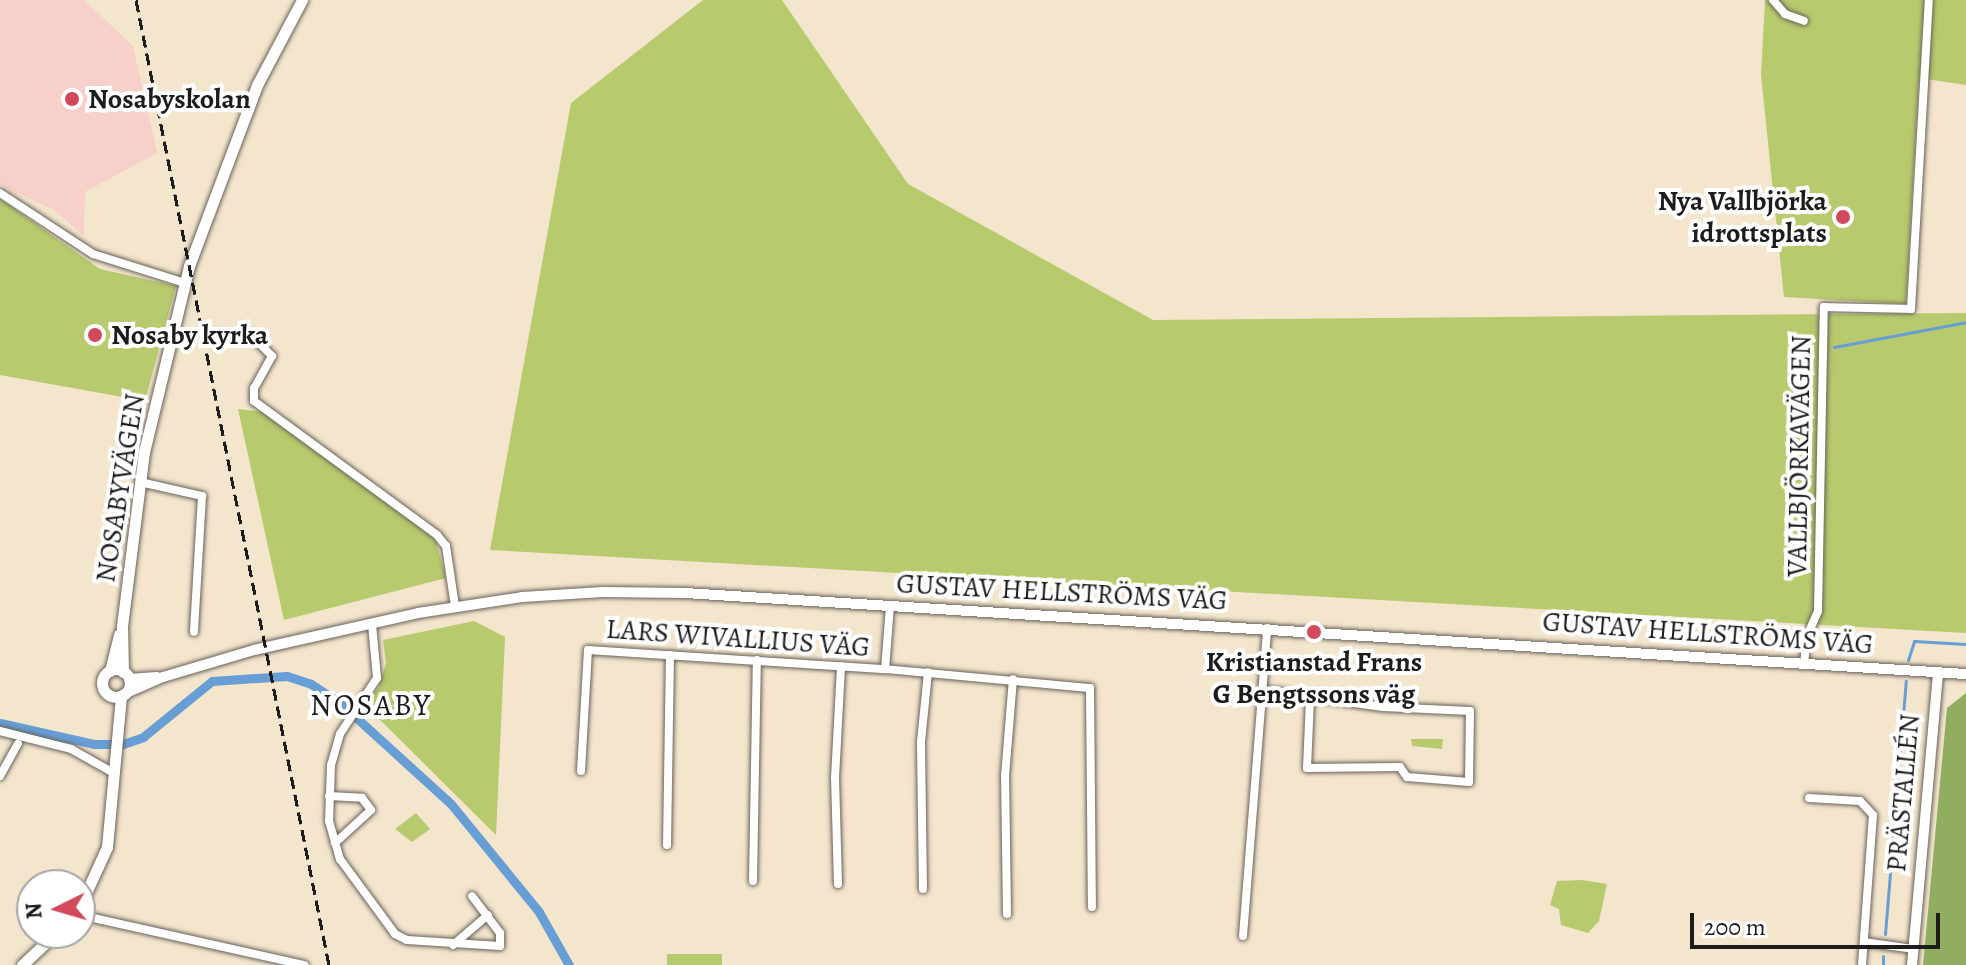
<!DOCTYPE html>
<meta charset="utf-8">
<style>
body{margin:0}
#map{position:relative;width:1966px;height:965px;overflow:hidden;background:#f4e5cd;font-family:Alegreya,serif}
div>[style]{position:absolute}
.built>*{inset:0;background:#f7d0ca}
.green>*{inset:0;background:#b7ca6d;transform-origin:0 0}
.forest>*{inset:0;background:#91ae60}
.stream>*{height:3px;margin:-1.5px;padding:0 1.5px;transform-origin:1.5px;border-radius:1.5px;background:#679ed5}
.canal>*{height:9px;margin:-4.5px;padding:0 4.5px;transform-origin:4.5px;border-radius:4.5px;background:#679ed5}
.roads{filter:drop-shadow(0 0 2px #68625a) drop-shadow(0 0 2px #68625a)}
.minor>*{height:8px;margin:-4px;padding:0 4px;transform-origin:4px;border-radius:4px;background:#fff}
.tertiary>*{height:10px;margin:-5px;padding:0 5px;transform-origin:5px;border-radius:5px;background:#fff}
.secondary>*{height:11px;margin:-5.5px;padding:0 5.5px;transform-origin:5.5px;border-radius:5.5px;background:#fff}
.secondary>.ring{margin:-5.5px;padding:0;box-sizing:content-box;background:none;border:11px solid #fff;border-radius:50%}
.rail>*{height:3px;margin-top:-1.5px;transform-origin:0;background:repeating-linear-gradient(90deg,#1c1c1c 0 12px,transparent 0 18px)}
.dots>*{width:22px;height:22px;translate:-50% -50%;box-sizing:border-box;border:4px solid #fff;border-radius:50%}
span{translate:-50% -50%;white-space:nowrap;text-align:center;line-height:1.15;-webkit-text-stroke:8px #fff;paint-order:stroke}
.poi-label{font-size:28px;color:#1c1c1c;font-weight:700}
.left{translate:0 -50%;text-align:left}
.right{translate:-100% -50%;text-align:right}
.street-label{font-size:28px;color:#1c1c1c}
.neighbourhood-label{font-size:30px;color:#1c1c1c;letter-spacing:2px}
.north{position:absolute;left:16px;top:869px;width:80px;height:80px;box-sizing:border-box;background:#fff;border:2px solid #a4a4a4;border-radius:50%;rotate:265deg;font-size:22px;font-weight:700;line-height:32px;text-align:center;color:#1c1c1c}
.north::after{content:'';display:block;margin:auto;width:28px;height:36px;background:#d1495b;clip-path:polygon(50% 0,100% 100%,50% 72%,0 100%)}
.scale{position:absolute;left:1690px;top:913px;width:250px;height:36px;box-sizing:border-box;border:4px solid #1c1c1c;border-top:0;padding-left:10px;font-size:24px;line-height:28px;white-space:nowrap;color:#1c1c1c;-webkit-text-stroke:6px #fff;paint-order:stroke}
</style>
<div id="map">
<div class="built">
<div style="clip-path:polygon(0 0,84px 0,133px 46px,157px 153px,85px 192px,84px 236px,54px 210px,0 185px)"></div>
</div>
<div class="green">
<div style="clip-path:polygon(703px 0,782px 0,908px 184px,1153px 320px,1966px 313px,1966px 633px,490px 550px,571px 103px)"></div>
<div style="clip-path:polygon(1765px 0,1966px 0,1966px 85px,1919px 78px,1906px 304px,1784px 297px,1761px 75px)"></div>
<div style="clip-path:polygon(0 199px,100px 269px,176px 286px,145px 401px,0 375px)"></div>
<div style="clip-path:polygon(238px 409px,262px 412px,435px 538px,446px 578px,284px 620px)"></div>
<div style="clip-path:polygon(474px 621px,505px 637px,496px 835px,365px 705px,379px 687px,386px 663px,383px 640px)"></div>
<div style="clip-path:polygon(1411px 739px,1443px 739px,1442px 749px,1412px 746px)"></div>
<div style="clip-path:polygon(416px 813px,430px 829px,412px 842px,395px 829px)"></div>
<div style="clip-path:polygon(1582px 880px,1607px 884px,1599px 921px,1588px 933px,1561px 925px,1559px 909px,1550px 905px,1557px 881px)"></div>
<div style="left:667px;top:954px;width:55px;height:12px"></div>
</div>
<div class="forest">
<div style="clip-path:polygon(1966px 693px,1966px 965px,1923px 965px,1947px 708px)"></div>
</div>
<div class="stream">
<div style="left:1834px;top:347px;width:134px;rotate:-10.7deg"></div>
<div style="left:1908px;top:660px;width:20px;rotate:-72deg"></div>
<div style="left:1914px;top:641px;width:52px;rotate:3.3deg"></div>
<div style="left:1885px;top:934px;width:254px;rotate:-85.3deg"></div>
<div style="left:1883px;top:965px;width:9px;rotate:-90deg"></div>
</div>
<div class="canal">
<div style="left:0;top:723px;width:96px;rotate:12.6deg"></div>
<div style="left:94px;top:744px;width:29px"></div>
<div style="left:123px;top:744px;width:21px;rotate:-19deg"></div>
<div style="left:143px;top:737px;width:89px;rotate:-39.1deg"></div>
<div style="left:212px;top:681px;width:75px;rotate:-3.8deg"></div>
<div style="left:287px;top:676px;width:25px;rotate:18deg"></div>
<div style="left:311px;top:684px;width:33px;rotate:33deg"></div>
<div style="left:339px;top:702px;width:151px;rotate:42.3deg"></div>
<div style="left:451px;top:804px;width:139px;rotate:50.8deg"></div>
<div style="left:539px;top:912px;width:61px;rotate:60.5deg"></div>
</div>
<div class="roads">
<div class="minor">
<div style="left:1773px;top:0;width:18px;rotate:49deg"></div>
<div style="left:1785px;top:14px;width:20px;rotate:20deg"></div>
<div style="left:0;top:193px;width:111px;rotate:33.3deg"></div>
<div style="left:93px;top:254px;width:96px;rotate:17.5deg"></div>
<div style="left:251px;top:335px;width:30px;rotate:45deg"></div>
<div style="left:272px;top:356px;width:37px;rotate:119deg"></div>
<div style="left:254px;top:388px;width:13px;rotate:90deg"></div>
<div style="left:254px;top:401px;width:227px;rotate:36.2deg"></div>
<div style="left:437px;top:535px;width:14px;rotate:51deg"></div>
<div style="left:446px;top:546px;width:61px;rotate:81.5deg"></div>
<div style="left:140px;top:482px;width:64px;rotate:12.7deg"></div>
<div style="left:202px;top:496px;width:136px;rotate:93.4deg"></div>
<div style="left:890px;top:606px;width:63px;rotate:94.5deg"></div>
<div style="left:885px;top:669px;width:206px;rotate:5.3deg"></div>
<div style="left:1090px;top:688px;width:219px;rotate:89.5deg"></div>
<div style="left:372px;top:624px;width:54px;rotate:84.7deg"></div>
<div style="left:377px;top:678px;width:67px;rotate:123.5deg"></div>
<div style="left:340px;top:734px;width:32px;rotate:106deg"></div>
<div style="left:331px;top:765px;width:56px;rotate:92deg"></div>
<div style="left:329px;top:821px;width:40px;rotate:74deg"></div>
<div style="left:340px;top:859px;width:93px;rotate:53.7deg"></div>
<div style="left:395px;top:934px;width:13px;rotate:27deg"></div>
<div style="left:407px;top:940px;width:93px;rotate:3.7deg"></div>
<div style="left:500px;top:946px;width:13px;rotate:-90deg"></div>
<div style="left:500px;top:933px;width:46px;rotate:-127.1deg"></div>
<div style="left:1804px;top:664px;width:28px;rotate:-84deg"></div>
<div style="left:1807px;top:636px;width:27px;rotate:-66deg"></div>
<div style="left:1818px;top:611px;width:304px;rotate:-88.9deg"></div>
<div style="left:1824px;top:307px;width:87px;rotate:1.3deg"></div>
<div style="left:1911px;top:309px;width:310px;rotate:-86.7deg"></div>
<div style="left:1262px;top:690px;width:122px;rotate:8deg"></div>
<div style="left:1383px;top:707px;width:87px;rotate:2.6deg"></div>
<div style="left:1470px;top:711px;width:71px;rotate:90.8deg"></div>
<div style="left:1469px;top:782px;width:62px;rotate:-175.4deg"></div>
<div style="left:1407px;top:777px;width:12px;rotate:-125deg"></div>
<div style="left:1400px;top:767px;width:93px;rotate:179.4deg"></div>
<div style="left:1307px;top:768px;width:70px;rotate:-87.5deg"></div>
<div style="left:0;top:731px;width:73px;rotate:14.2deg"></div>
<div style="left:71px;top:749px;width:47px;rotate:29.3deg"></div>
<div style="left:581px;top:771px;width:121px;rotate:-86.7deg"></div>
<div style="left:588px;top:650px;width:298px;rotate:3.7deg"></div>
<div style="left:0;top:776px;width:37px;rotate:-61deg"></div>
<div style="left:329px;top:796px;width:33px;rotate:3deg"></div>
<div style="left:362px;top:798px;width:15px;rotate:53deg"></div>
<div style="left:371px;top:810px;width:49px;rotate:137.5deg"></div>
<div style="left:1809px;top:798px;width:51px;rotate:3.4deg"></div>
<div style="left:1860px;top:801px;width:19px;rotate:47deg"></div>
<div style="left:1873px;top:815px;width:150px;rotate:94.2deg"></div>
<div style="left:667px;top:845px;width:190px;rotate:-89.1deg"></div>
<div style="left:753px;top:881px;width:221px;rotate:-89deg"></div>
<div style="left:838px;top:884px;width:106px;rotate:-91.6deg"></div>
<div style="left:835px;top:778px;width:112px;rotate:-86.9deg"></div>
<div style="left:923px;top:889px;width:147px;rotate:-90.8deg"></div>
<div style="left:921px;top:742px;width:70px;rotate:-84.3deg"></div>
<div style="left:1007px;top:914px;width:138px;rotate:-90.8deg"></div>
<div style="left:1005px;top:776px;width:97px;rotate:-85.3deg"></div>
<div style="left:80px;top:915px;width:230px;rotate:12.6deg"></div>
<div style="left:1243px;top:936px;width:309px;rotate:-85.5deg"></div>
<div style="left:1864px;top:942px;width:49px;rotate:8.1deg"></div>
<div style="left:453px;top:945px;width:46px;rotate:-40.6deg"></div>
</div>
<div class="tertiary">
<div style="left:129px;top:679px;width:28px;rotate:-4deg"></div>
<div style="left:124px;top:694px;width:43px;rotate:-23.6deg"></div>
<div style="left:163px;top:677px;width:95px;rotate:-16.5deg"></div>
<div style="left:254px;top:650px;width:168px;rotate:-12.7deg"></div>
<div style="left:418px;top:613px;width:105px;rotate:-8.7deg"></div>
<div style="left:522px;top:597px;width:81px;rotate:-3.5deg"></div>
<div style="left:603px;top:592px;width:82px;rotate:0.7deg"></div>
<div style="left:685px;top:593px;width:1284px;rotate:3.62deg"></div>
<div style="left:1912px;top:965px;width:293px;rotate:-84.9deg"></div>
</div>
<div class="secondary">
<div class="ring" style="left:102px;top:669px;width:17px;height:17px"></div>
<div style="left:110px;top:671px;width:38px;rotate:-76deg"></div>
<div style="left:123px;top:672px;width:46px;rotate:-91.2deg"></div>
<div style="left:122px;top:626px;width:175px;rotate:-82.8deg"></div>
<div style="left:144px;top:452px;width:191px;rotate:-76.4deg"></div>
<div style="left:189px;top:266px;width:193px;rotate:-69.4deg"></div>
<div style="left:257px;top:85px;width:96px;rotate:-62.1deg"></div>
<div style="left:80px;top:906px;width:65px;rotate:-65.4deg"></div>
<div style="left:107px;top:847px;width:152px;rotate:-84.7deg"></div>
<div style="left:22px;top:965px;width:47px;rotate:-43.3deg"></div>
</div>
</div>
<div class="rail">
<div style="left:136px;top:0;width:984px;rotate:78.69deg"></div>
</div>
<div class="dots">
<div style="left:72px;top:99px;background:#d1495b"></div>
<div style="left:1843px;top:217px;background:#d1495b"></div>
<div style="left:95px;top:335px;background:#d1495b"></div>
<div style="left:1314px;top:632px;background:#d1495b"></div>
</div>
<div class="poi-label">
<span class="left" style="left:88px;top:99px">Nosabyskolan</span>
<span class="right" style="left:1827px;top:217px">Nya Vallbjörka<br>idrottsplats</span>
<span class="left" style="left:111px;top:335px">Nosaby kyrka</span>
<span style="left:1314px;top:678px">Kristianstad Frans<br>G Bengtssons väg</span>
</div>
<div class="street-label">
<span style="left:1799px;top:456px;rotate:-89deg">VALLBJÖRKAVÄGEN</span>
<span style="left:120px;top:488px;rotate:-81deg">NOSABYVÄGEN</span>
<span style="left:1062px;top:592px;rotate:3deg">GUSTAV HELLSTRÖMS VÄG</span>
<span style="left:1708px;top:633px;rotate:4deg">GUSTAV HELLSTRÖMS VÄG</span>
<span style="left:738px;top:638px;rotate:4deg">LARS WIVALLIUS VÄG</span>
<span style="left:1903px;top:793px;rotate:-85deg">PRÄSTALLÉN</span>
</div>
<div class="neighbourhood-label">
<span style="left:371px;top:705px">NOSABY</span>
</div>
<div class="north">N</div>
<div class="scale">200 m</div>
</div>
